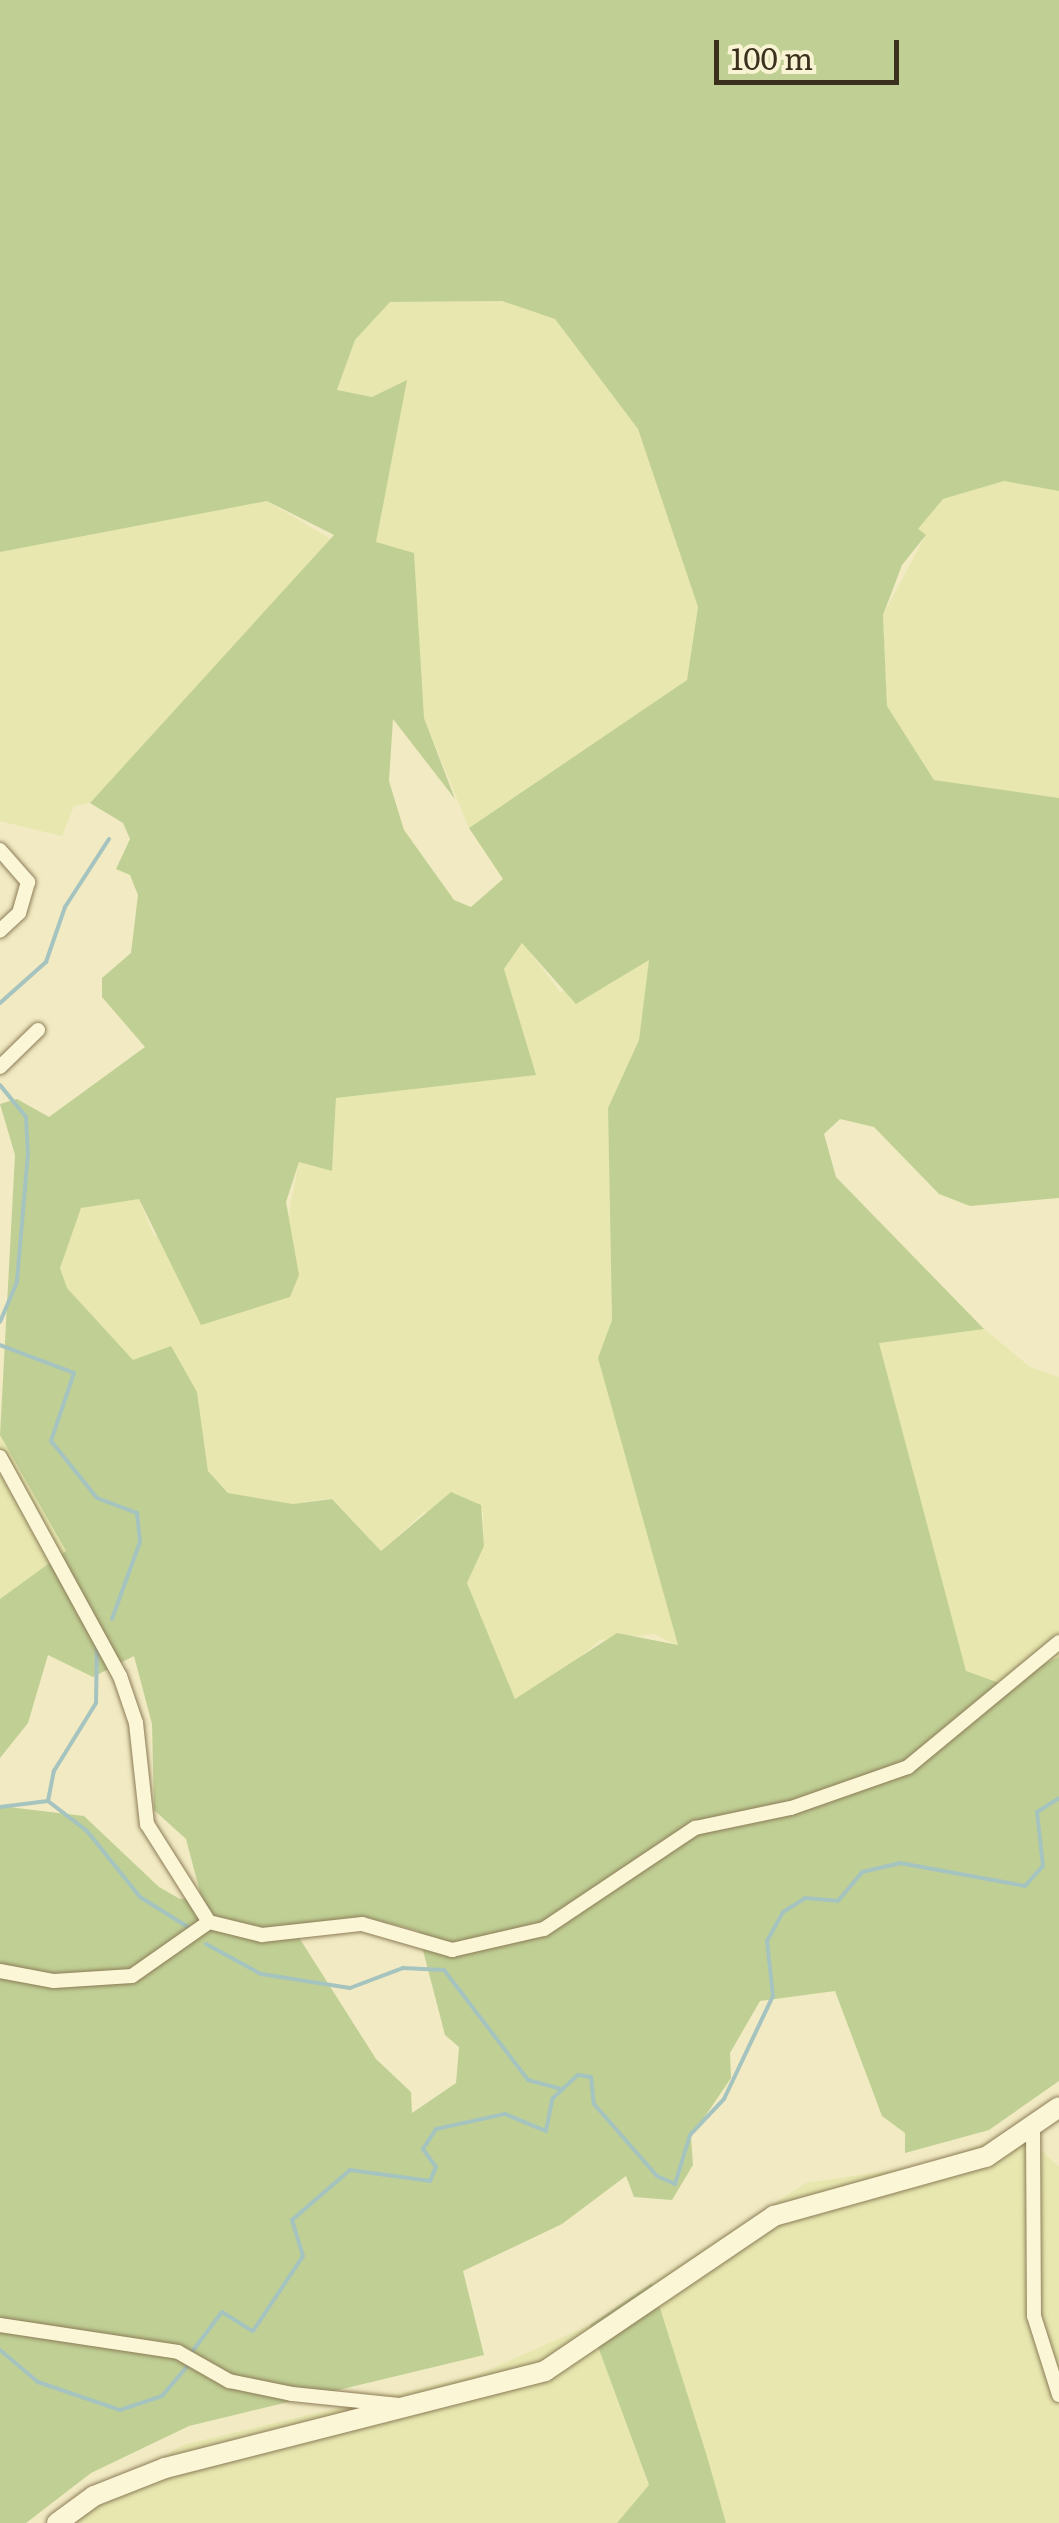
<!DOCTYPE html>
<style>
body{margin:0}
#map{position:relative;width:1059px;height:2523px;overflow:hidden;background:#f1eac2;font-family:Literata,serif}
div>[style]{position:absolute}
.farmland>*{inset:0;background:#e7e7af}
.green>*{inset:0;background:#c0d095}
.stream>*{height:4px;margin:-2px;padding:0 2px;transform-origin:2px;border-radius:2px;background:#a5c3bf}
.roads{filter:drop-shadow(0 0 2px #8c7c58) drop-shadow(0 0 2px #8c7c58)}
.street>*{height:14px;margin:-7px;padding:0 7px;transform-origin:7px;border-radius:7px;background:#fbf6d6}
.secondary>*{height:20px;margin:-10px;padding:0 10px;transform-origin:10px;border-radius:10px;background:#fbf6d6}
span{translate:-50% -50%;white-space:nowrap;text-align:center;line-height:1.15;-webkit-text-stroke:9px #f8f3d2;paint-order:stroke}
.scale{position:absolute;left:714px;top:40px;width:185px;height:45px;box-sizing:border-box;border:5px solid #3b301d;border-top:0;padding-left:12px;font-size:30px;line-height:35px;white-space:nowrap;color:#3b301d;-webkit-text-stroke:8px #f8f3d2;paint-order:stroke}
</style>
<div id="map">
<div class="farmland">
<div style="clip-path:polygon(502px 301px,555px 319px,638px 429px,698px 607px,687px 680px,469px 828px,424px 718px,413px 641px,376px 542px,405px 381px,372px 397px,337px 391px,355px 340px,390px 302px)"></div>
<div style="clip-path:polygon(1004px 481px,1059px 491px,1059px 798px,934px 780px,887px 706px,883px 615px,926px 535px,917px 529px,943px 499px)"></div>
<div style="clip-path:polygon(267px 501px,332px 540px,90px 803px,74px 806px,62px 836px,0 821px,0 552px)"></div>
<div style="clip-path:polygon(523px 943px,560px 992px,650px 959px,639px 1040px,608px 1108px,612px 1320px,599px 1358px,679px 1646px,654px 1634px,600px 1640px,538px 1692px,515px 1699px,467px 1583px,484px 1546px,483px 1512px,424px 1512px,381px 1551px,332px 1498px,293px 1504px,229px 1493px,208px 1471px,197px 1392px,171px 1347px,133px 1360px,67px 1288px,60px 1268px,74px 1213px,90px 1204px,139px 1199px,154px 1236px,287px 1224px,299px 1161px,332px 1171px,336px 1098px,535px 1075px,504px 969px)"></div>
<div style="clip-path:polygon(984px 1329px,1030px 1367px,1059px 1377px,1059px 1657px,990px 1686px,965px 1671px,879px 1342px)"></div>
<div style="clip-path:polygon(0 1435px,67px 1551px,0 1599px)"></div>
<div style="clip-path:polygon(1020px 2131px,1059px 2167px,1059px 2523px,726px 2523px,652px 2283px,806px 2183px,922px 2166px)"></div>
<div style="clip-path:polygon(590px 2325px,649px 2486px,617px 2523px,48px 2523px,183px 2445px,477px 2375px)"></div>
</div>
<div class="green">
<div style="clip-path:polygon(evenodd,0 0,1059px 0,1059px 491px,1004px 481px,943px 499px,918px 529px,926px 535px,902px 565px,883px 615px,887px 706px,934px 780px,1059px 798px,1059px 1198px,970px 1206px,939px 1194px,874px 1127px,840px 1119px,824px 1134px,836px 1177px,984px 1329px,879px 1343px,966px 1671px,1002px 1684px,1059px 1657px,1059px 2081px,989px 2130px,905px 2153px,905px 2133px,882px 2116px,835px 1991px,760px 2001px,730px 2053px,731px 2078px,691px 2137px,693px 2165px,672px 2200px,634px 2197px,626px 2176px,562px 2224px,463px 2271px,484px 2355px,189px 2426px,91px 2473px,26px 2523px,0 2523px,0 1806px,84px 1816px,159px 1887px,180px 1899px,201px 1896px,186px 1839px,154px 1810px,152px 1724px,134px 1656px,93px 1677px,48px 1655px,28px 1723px,0 1758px,0 1599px,66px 1551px,0 1435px,15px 1155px,0 1104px,17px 1099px,49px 1117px,145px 1047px,102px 997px,102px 978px,131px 953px,138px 895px,130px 875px,116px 869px,130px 839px,123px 823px,90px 803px,334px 535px,267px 501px,0 552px,0 0,502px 301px,555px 319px,638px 429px,698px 607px,687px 680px,469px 828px,503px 879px,471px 907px,454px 900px,404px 830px,389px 781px,393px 719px,455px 799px,424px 718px,414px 553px,376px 542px,407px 380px,372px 397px,337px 390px,355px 340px,390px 302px,502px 301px,0 0,522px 943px,576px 1004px,649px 960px,639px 1040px,608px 1108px,612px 1320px,598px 1358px,678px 1645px,617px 1633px,515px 1699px,467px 1583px,484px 1546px,481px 1505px,451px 1492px,381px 1551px,332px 1499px,293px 1504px,228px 1493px,208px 1471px,197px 1392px,171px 1346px,133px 1360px,67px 1288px,60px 1268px,81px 1208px,139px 1199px,201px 1325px,290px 1297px,299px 1275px,286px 1202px,299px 1162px,332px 1171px,336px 1098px,536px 1075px,504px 969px,522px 943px,0 0,365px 1917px,418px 1931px,445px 2035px,459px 2047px,456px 2083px,412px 2113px,411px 2092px,376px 2059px,298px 1936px,365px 1917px)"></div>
<div style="clip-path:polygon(652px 2283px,706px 2453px,726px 2523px,617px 2523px,649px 2485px,590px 2325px)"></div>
</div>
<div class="stream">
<div style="left:0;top:1003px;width:62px;rotate:-41.7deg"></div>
<div style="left:46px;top:962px;width:58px;rotate:-70.9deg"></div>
<div style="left:65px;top:907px;width:81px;rotate:-57.1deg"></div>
<div style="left:0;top:1085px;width:41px;rotate:50.9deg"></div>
<div style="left:26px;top:1117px;width:36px;rotate:87deg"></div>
<div style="left:28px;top:1153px;width:129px;rotate:94.9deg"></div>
<div style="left:17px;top:1282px;width:43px;rotate:113deg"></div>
<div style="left:0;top:1345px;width:79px;rotate:20.7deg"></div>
<div style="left:74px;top:1373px;width:72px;rotate:108.7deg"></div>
<div style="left:51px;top:1441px;width:73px;rotate:51.1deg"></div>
<div style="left:97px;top:1498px;width:43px;rotate:20.6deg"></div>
<div style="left:137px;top:1513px;width:29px;rotate:84deg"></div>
<div style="left:140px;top:1542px;width:82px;rotate:110deg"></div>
<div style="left:48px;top:1801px;width:31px;rotate:-79deg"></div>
<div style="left:54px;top:1771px;width:80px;rotate:-58.3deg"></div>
<div style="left:96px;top:1703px;width:57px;rotate:-89deg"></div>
<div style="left:0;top:1807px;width:48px;rotate:-7.1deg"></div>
<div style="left:48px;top:1801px;width:49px;rotate:37.6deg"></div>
<div style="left:87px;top:1831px;width:85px;rotate:51.2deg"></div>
<div style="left:140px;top:1897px;width:57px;rotate:32deg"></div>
<div style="left:206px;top:1944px;width:63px;rotate:28.6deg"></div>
<div style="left:261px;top:1974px;width:90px;rotate:8.9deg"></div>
<div style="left:350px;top:1988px;width:57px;rotate:-20.7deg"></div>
<div style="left:403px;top:1968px;width:41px;rotate:2.8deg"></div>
<div style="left:444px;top:1970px;width:138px;rotate:52.6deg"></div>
<div style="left:528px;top:2080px;width:35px;rotate:15deg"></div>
<div style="left:0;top:2350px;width:50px;rotate:40.1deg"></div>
<div style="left:38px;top:2382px;width:87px;rotate:18.9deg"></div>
<div style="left:120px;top:2410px;width:44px;rotate:-18.4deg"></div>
<div style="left:162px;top:2396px;width:43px;rotate:-49.7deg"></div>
<div style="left:191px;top:2353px;width:51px;rotate:-52.9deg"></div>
<div style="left:222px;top:2312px;width:36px;rotate:32deg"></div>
<div style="left:253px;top:2331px;width:90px;rotate:-56.3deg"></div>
<div style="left:303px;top:2256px;width:38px;rotate:-107deg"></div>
<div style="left:292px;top:2220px;width:77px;rotate:-40.8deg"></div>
<div style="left:350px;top:2170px;width:81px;rotate:7.8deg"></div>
<div style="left:430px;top:2181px;width:15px;rotate:-67deg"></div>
<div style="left:436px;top:2167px;width:22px;rotate:-126deg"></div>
<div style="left:423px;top:2149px;width:24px;rotate:-57deg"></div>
<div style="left:436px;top:2129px;width:71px;rotate:-12.3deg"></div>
<div style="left:505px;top:2114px;width:44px;rotate:22.5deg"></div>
<div style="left:546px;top:2131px;width:33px;rotate:-79deg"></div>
<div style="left:552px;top:2099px;width:35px;rotate:-43deg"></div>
<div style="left:578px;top:2075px;width:13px;rotate:9deg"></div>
<div style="left:591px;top:2077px;width:27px;rotate:84deg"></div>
<div style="left:594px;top:2104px;width:96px;rotate:48.8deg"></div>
<div style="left:657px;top:2176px;width:20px;rotate:24deg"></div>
<div style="left:675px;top:2184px;width:51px;rotate:-73deg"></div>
<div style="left:690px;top:2135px;width:50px;rotate:-46.6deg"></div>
<div style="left:724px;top:2099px;width:114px;rotate:-64.6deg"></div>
<div style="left:773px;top:1996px;width:55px;rotate:-96.2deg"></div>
<div style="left:767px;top:1941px;width:33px;rotate:-61deg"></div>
<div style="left:783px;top:1912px;width:26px;rotate:-32deg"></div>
<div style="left:805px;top:1898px;width:33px;rotate:5deg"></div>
<div style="left:838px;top:1901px;width:38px;rotate:-50deg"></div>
<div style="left:862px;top:1872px;width:39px;rotate:-13deg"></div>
<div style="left:900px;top:1863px;width:127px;rotate:10.4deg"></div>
<div style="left:1025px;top:1886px;width:27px;rotate:-48deg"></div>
<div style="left:1043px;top:1866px;width:54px;rotate:-96.3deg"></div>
<div style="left:1037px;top:1812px;width:26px;rotate:-32deg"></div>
</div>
<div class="roads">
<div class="street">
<div style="left:0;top:850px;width:43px;rotate:48.8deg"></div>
<div style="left:28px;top:882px;width:32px;rotate:106deg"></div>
<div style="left:19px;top:913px;width:26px;rotate:137deg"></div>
<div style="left:0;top:1067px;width:53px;rotate:-44.2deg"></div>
<div style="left:0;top:1457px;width:250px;rotate:61.3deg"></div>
<div style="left:120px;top:1676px;width:50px;rotate:71.2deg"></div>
<div style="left:136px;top:1723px;width:102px;rotate:83.8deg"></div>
<div style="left:147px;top:1824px;width:116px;rotate:57.7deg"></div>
<div style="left:209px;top:1922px;width:55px;rotate:13.8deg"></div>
<div style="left:262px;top:1935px;width:101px;rotate:-6.3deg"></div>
<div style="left:362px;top:1924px;width:94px;rotate:16.1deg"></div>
<div style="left:452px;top:1950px;width:94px;rotate:-12.9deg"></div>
<div style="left:544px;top:1929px;width:182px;rotate:-33.8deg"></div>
<div style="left:695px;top:1828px;width:98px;rotate:-11.8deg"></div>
<div style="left:791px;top:1808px;width:124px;rotate:-19.3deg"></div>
<div style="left:908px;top:1767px;width:196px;rotate:-39.6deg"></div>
<div style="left:0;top:1971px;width:55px;rotate:10.5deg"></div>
<div style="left:54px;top:1981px;width:78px;rotate:-3.7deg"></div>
<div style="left:132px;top:1976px;width:94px;rotate:-35deg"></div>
<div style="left:1033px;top:2129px;width:187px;rotate:89.7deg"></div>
<div style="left:1034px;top:2316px;width:83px;rotate:72.4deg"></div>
<div style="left:0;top:2325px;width:180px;rotate:8.6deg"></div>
<div style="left:178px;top:2352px;width:59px;rotate:29.6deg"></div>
<div style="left:229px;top:2381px;width:64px;rotate:11.7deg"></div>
<div style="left:292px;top:2394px;width:108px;rotate:5.9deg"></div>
</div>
<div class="secondary">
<div style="left:57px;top:2523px;width:46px;rotate:-36.1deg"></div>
<div style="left:94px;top:2496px;width:76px;rotate:-21.5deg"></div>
<div style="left:165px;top:2468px;width:392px;rotate:-14.3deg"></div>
<div style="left:545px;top:2371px;width:277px;rotate:-34.1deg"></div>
<div style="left:774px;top:2216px;width:220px;rotate:-15.6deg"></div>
<div style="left:986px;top:2157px;width:88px;rotate:-34.4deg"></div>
</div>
</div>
<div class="scale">100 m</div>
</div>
